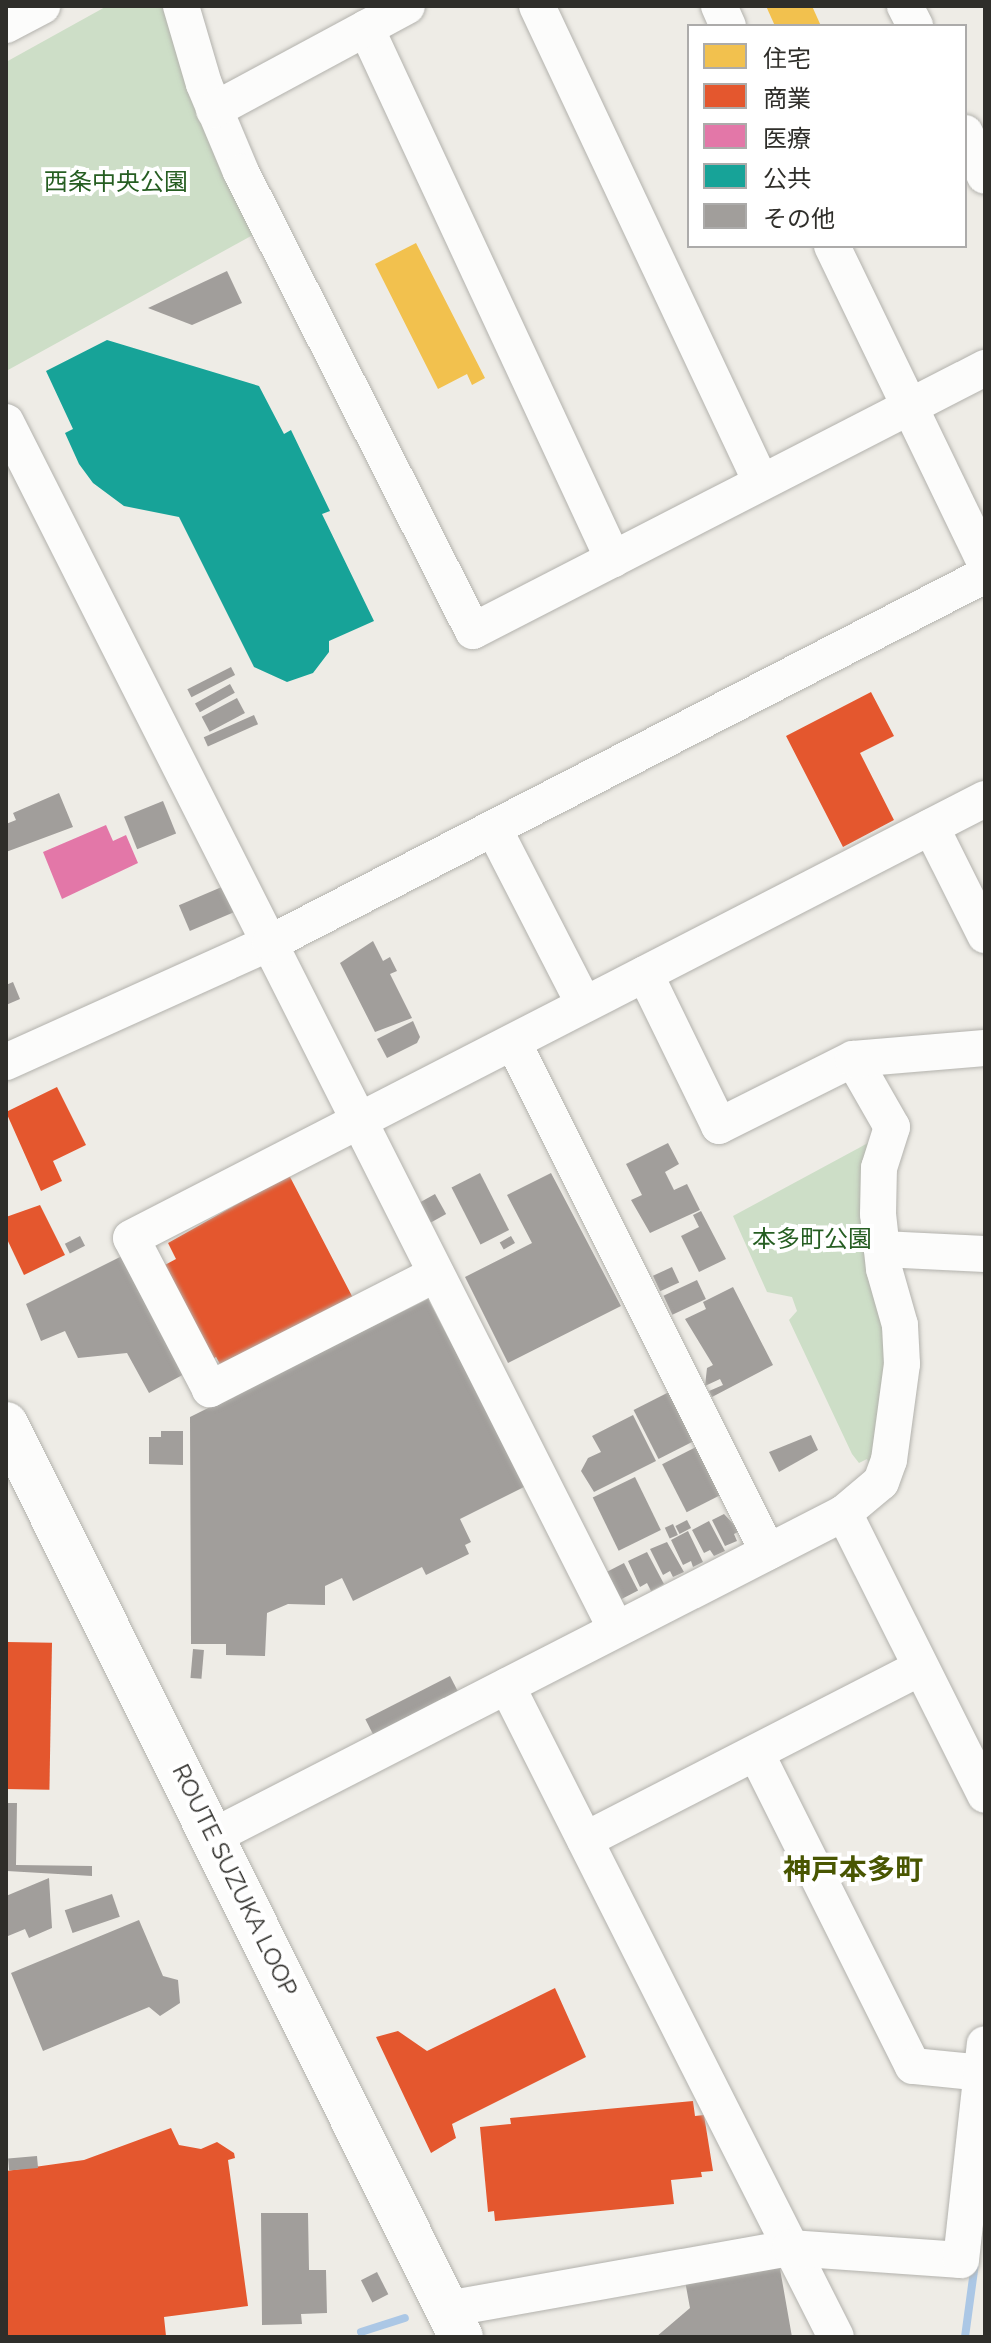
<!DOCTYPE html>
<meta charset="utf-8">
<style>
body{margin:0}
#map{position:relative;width:991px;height:2343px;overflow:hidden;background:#eeece6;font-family:Raleway,"Noto Sans JP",sans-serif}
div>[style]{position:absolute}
.green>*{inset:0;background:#cddec7}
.homes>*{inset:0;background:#f2c14e}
.shops>*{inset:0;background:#e4572e;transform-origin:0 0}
.health>*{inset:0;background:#e377a8}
.public>*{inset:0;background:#17a398}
.stream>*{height:8px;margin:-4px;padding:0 4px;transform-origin:4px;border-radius:4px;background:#abc7e5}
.building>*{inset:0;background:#a19e9b;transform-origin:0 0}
.roads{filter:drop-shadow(0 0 2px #b3b2ad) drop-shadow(0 0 2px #b3b2ad)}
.minor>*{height:36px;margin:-18px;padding:0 18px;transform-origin:18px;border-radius:18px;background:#fcfcfb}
.major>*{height:44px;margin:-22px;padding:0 22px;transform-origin:22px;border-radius:22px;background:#fcfcfb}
span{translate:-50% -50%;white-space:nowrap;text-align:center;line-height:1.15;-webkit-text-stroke:8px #fff;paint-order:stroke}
.park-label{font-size:24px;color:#265e22}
.street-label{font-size:24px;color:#2f2e2a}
.quarter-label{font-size:28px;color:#495602;font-weight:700}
.frame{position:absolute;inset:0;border:8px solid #2f2e2a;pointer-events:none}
.legend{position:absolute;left:687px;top:24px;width:280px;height:224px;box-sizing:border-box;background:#fff;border:2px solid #acabaa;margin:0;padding:10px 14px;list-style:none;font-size:24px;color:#2f2e2a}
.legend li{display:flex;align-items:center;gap:16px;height:40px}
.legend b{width:40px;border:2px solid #acabaa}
</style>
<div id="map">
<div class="green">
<div style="clip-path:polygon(107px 6px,170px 6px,260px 231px,8px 370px,6px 62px)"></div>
<div style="clip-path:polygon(881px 1136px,892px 1321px,873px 1471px,867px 1459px,859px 1463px,852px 1454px,789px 1320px,797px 1311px,792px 1297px,767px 1292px,733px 1216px)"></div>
</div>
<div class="homes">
<div style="clip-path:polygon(766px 6px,812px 6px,821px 26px,775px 26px)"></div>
<div style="clip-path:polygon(416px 243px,485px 378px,472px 385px,467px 374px,438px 389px,375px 264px)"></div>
</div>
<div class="shops">
<div style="clip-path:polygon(871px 692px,894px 736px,860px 753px,894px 820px,843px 847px,786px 736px)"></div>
<div style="clip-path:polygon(57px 1087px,86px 1145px,53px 1161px,62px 1181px,41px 1191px,6px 1112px)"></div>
<div style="clip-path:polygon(289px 1175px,353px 1298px,221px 1366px,216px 1357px,211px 1360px,163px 1266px,176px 1259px,168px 1243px)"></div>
<div style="clip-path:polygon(40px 1205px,65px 1255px,24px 1275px,6px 1237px,6px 1217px)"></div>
<div style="left:7px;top:1642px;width:45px;height:147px;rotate:1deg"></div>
<div style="clip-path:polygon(555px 1988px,586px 2057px,452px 2124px,456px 2138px,431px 2153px,376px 2037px,398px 2031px,427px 2051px)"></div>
<div style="clip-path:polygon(693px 2101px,695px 2116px,704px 2115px,713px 2171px,701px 2172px,702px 2177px,671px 2180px,674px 2204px,495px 2221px,494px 2211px,488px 2212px,480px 2127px,511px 2124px,510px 2118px)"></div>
<div style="clip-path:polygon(171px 2128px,179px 2145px,201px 2149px,217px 2142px,234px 2153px,235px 2158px,228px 2160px,248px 2306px,164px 2317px,166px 2336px,156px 2337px,6px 2337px,6px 2171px,84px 2160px)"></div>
</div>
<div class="health">
<div style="clip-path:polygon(106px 825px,113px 841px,126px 835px,138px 863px,62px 899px,43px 852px)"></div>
</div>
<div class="public">
<div style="clip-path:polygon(107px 340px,259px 386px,284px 434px,291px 430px,330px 511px,322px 514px,374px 621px,329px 641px,329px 652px,313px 673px,287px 682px,254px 667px,179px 517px,124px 506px,93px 483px,79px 464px,65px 433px,73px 429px,46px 371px)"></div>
</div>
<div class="stream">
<div style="left:361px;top:2332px;width:46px;rotate:-17.7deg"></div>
<div style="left:965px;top:2337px;width:75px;rotate:-82.3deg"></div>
</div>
<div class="building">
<div style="clip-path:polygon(227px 271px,242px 303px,192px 325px,148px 308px)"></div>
<div style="left:231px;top:667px;width:9px;height:49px;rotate:63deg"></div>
<div style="left:230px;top:684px;width:10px;height:40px;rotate:61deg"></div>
<div style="left:237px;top:698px;width:17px;height:40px;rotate:62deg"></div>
<div style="left:254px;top:715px;width:10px;height:55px;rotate:66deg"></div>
<div style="clip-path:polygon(59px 793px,73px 827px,6px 852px,6px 824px,16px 820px,13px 813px)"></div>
<div style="left:163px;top:801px;width:35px;height:42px;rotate:68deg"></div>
<div style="left:224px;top:886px;width:28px;height:49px;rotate:67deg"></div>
<div style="clip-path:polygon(373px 941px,383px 961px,390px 957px,397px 971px,390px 974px,412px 1018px,375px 1032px,340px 963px)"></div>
<div style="clip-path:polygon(13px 982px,20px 999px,6px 1005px,6px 985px)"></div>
<div style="clip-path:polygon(413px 1021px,420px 1037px,417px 1043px,387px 1058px,377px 1039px)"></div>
<div style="clip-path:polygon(668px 1143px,679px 1164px,665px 1172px,674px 1190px,687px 1184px,700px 1210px,650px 1233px,631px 1200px,642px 1195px,626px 1164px)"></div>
<div style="left:480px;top:1173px;width:64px;height:32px;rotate:63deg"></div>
<div style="clip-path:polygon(551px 1173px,621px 1306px,508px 1363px,465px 1277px,532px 1243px,507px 1195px)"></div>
<div style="left:435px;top:1194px;width:23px;height:20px;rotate:61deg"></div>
<div style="clip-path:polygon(701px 1211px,726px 1259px,699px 1272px,681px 1236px,699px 1227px,693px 1215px)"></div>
<div style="left:80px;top:1236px;width:11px;height:17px;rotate:63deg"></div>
<div style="left:511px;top:1236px;width:8px;height:13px;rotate:60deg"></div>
<div style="clip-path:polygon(124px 1255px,188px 1372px,149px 1393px,127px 1353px,78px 1358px,65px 1331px,41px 1341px,26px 1304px)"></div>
<div style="left:672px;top:1267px;width:17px;height:21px;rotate:65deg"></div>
<div style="left:697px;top:1280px;width:21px;height:37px;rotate:65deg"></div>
<div style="clip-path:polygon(733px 1287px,773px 1365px,712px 1397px,709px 1391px,723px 1385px,720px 1379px,705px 1386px,707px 1368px,713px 1365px,685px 1319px,706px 1309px,703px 1302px)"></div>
<div style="clip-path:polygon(428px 1299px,526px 1486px,460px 1519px,471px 1542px,465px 1545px,469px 1554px,426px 1575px,422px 1567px,353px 1601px,342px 1578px,325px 1586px,325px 1605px,288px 1604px,267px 1613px,265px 1656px,226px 1655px,226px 1644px,191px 1644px,190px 1417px)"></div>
<div style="left:671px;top:1391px;width:55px;height:42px;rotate:63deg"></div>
<div style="clip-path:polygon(633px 1415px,656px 1461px,594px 1492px,581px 1471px,588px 1458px,601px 1452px,592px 1436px)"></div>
<div style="clip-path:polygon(161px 1431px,183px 1431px,183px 1465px,149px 1464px,149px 1437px,161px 1437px)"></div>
<div style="clip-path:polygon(811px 1435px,818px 1450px,779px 1472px,769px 1452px)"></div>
<div style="left:696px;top:1447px;width:54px;height:38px;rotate:63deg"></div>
<div style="left:635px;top:1477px;width:59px;height:47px;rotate:64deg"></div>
<div style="clip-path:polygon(724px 1514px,740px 1531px,734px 1534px,737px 1541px,725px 1546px,712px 1520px)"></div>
<div style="left:687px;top:1520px;width:9px;height:13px;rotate:63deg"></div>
<div style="clip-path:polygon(709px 1521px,725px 1551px,714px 1556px,710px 1550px,704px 1553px,692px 1530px)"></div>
<div style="left:673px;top:1524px;width:12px;height:9px;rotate:66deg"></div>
<div style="clip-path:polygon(688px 1531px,703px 1562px,693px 1567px,691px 1561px,683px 1565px,671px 1540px)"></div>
<div style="clip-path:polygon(667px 1542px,684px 1572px,673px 1577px,670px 1571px,663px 1575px,650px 1549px)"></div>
<div style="clip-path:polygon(647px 1552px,664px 1584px,651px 1591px,647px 1583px,640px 1587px,628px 1561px)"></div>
<div style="left:624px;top:1563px;width:31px;height:19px;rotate:63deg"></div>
<div style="left:193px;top:1649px;width:11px;height:29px;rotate:5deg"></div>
<div style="left:450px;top:1676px;width:22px;height:95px;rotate:63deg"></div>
<div style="clip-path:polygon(8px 1803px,17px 1803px,16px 1865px,92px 1866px,92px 1876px,7px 1871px)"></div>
<div style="clip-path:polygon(49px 1878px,52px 1928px,29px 1938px,25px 1929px,8px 1936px,6px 1896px)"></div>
<div style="left:112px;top:1894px;width:24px;height:50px;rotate:71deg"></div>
<div style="clip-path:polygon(139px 1920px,163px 1976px,178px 1980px,180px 2003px,160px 2016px,149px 2007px,43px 2051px,11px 1973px)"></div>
<div style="left:37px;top:2156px;width:12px;height:29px;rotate:85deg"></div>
<div style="clip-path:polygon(261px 2213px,308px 2213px,309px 2270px,326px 2270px,327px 2313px,301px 2314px,302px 2324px,262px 2325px)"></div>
<div style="clip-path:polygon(779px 2263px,792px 2337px,656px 2337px,690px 2308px,685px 2281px)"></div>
<div style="left:377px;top:2272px;width:25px;height:18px;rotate:63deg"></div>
</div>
<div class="roads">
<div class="minor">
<div style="left:181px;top:6px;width:81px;rotate:73.6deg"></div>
<div style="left:204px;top:84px;width:95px;rotate:67.2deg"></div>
<div style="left:241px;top:172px;width:514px;rotate:63.19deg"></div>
<div style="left:473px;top:631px;width:576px;rotate:-27.19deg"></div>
<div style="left:537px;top:6px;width:526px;rotate:64.8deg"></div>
<div style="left:719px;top:6px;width:22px;rotate:66deg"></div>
<div style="left:905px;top:6px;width:22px;rotate:63deg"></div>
<div style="left:6px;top:25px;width:41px;rotate:-27.8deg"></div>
<div style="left:366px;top:28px;width:586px;rotate:65.05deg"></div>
<div style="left:214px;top:110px;width:219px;rotate:-28.3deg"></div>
<div style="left:965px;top:133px;width:47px;rotate:65.1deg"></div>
<div style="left:832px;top:246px;width:352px;rotate:64.2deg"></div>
<div style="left:6px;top:422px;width:1352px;rotate:63.19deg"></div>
<div style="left:931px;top:827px;width:121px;rotate:63.4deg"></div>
<div style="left:494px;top:829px;width:197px;rotate:62.8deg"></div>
<div style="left:645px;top:974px;width:169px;rotate:64deg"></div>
<div style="left:719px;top:1126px;width:150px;rotate:-26.6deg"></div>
<div style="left:513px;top:1042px;width:570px;rotate:63.43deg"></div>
<div style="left:6px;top:1062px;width:290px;rotate:-24.3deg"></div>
<div style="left:270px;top:943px;width:804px;rotate:-27.23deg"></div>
<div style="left:882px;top:1249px;width:103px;rotate:2.8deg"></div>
<div style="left:436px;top:1274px;width:254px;rotate:153deg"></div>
<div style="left:210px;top:1389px;width:170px;rotate:-117.6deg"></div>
<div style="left:131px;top:1238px;width:960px;rotate:-27.21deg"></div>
<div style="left:844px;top:1513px;width:315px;rotate:63.4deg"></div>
<div style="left:507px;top:1686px;width:729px;rotate:63.19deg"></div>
<div style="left:756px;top:1753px;width:350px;rotate:63.4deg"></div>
<div style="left:913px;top:2066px;width:70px;rotate:5.7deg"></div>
<div style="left:214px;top:1836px;width:708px;rotate:-27.14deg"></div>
<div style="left:844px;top:1513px;width:48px;rotate:-40deg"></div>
<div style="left:881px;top:1482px;width:23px;rotate:-70deg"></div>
<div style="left:889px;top:1460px;width:97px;rotate:-82.3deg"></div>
<div style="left:902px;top:1364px;width:39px;rotate:-93deg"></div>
<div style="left:900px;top:1325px;width:58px;rotate:-105.9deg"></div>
<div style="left:884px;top:1269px;width:55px;rotate:-96.2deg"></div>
<div style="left:878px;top:1214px;width:46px;rotate:-88.8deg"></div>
<div style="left:879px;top:1168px;width:43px;rotate:-72.4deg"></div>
<div style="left:892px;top:1127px;width:78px;rotate:-119.8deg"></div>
<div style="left:853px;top:1059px;width:132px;rotate:-4.8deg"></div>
<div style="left:585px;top:1840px;width:377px;rotate:-27.2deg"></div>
<div style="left:447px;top:2309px;width:348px;rotate:-10.1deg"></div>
<div style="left:790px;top:2248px;width:171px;rotate:4deg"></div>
<div style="left:961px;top:2260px;width:217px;rotate:-83.7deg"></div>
</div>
<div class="major">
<div style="left:6px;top:1424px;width:1020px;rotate:63.51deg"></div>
</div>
</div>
<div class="park-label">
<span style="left:116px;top:182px">西条中央公園</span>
<span style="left:812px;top:1239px">本多町公園</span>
</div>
<div class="street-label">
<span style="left:235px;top:1880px;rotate:64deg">ROUTE SUZUKA LOOP</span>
</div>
<div class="quarter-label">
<span style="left:853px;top:1870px">神戸本多町</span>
</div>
<div class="frame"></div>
<ul class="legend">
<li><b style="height:22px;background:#f2c14e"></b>住宅</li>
<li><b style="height:22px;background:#e4572e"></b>商業</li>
<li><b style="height:22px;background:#e377a8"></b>医療</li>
<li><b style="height:22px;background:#17a398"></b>公共</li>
<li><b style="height:22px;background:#a19e9b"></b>その他</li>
</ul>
</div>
